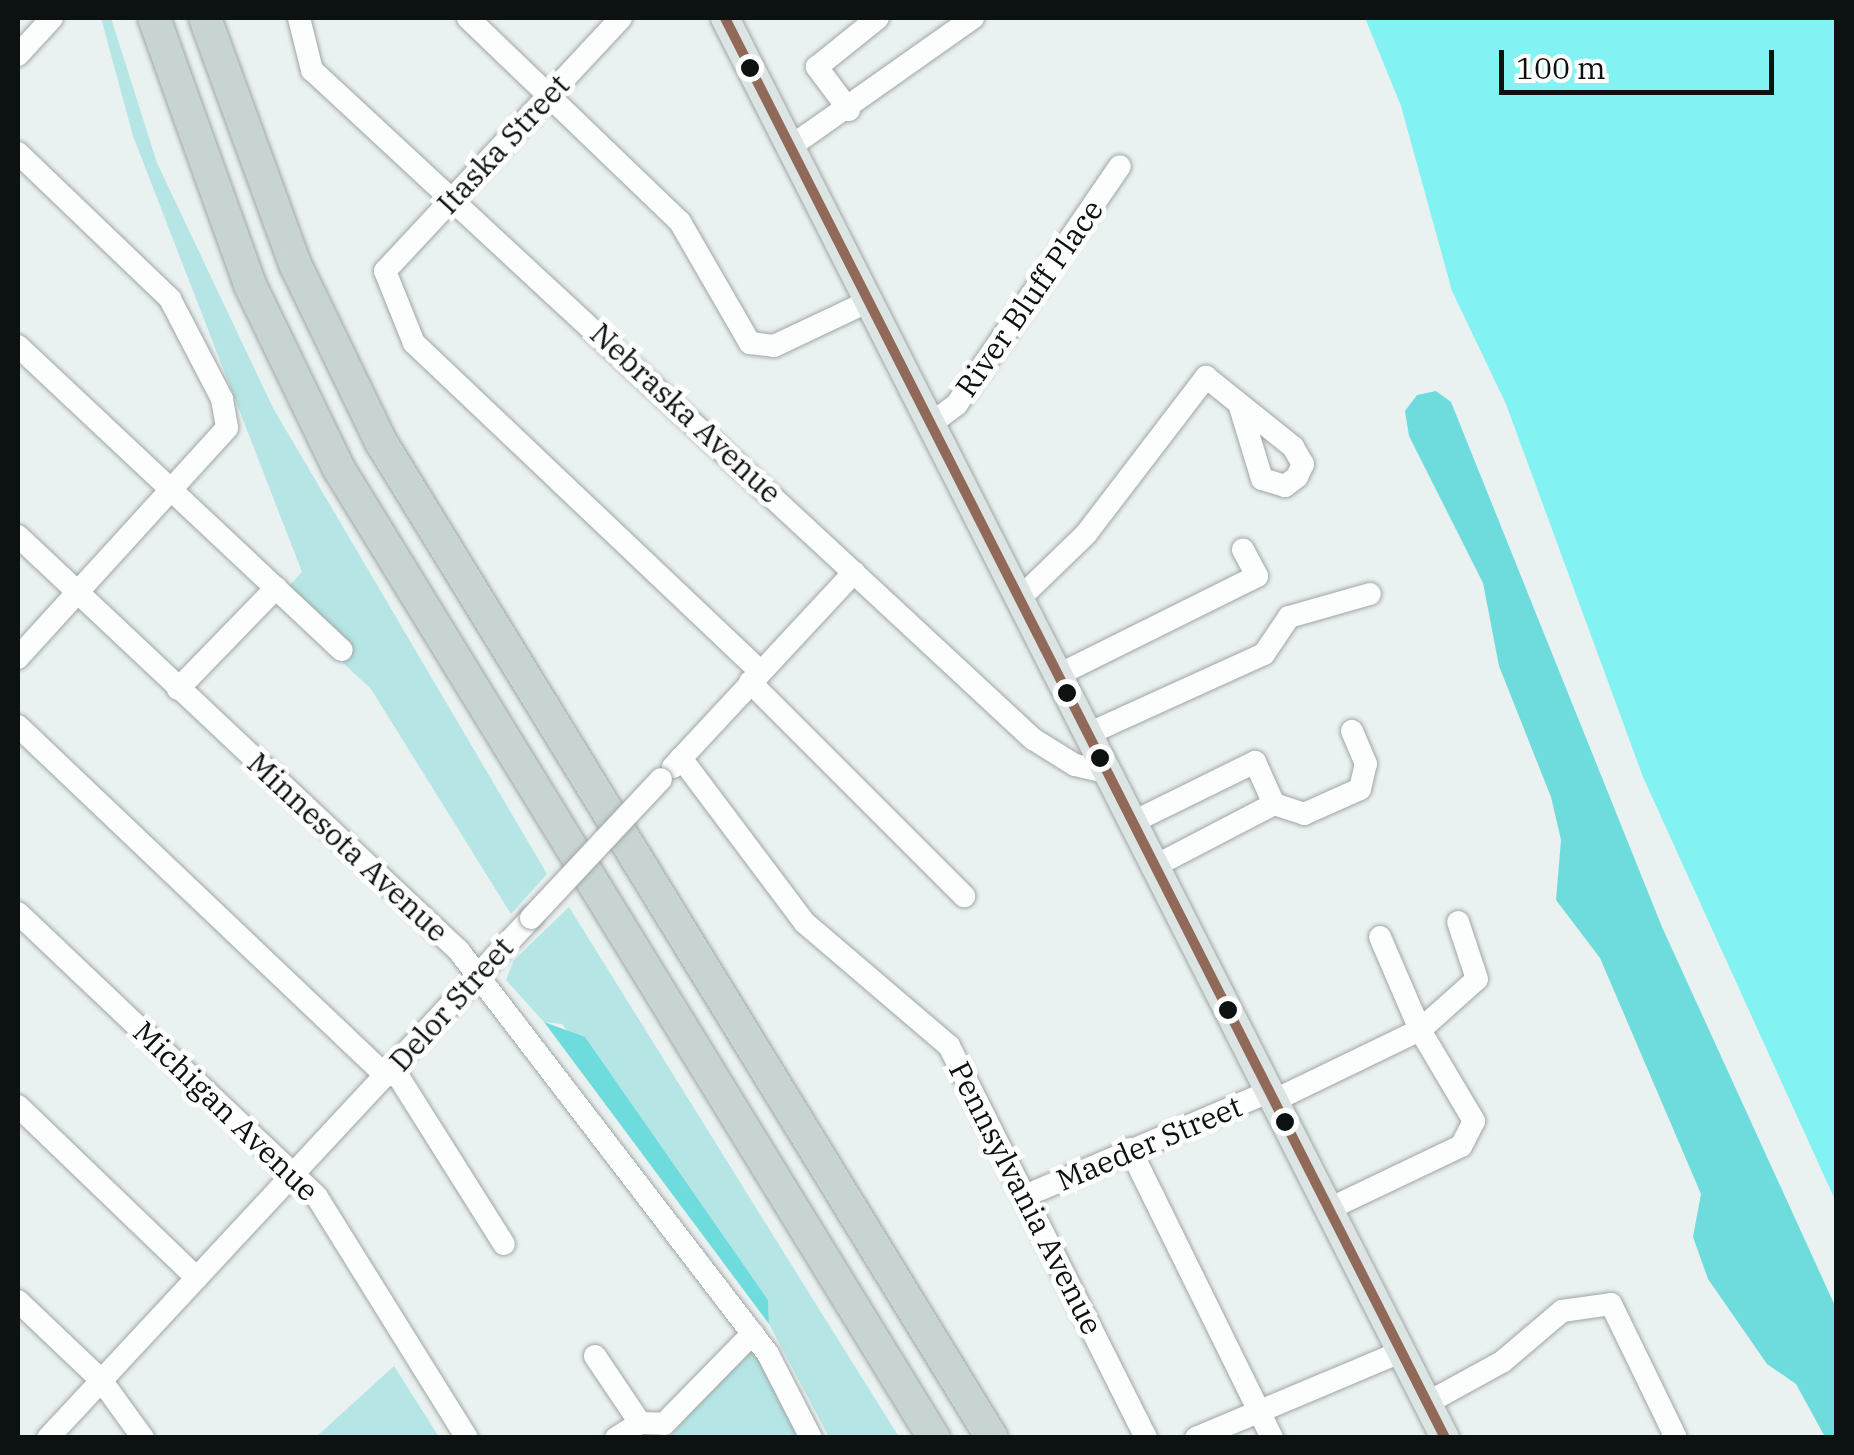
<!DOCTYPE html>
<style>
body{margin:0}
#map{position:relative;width:1854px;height:1455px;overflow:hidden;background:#eaf1f1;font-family:"IBM Plex Serif",serif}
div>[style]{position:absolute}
.green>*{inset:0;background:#b6e5e5}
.forest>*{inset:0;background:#6edcdd}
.water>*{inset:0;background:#82f2f3}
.roads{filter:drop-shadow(0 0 2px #a0a5a5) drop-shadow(0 0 2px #a0a5a5)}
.minor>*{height:22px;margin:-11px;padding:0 11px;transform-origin:11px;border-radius:11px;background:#fcfdfd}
.major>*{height:28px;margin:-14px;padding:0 14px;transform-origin:14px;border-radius:14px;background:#dce4e4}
.highway>*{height:32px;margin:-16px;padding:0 16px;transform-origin:16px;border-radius:16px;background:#c8d4d4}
.bridges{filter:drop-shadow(0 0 2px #a0a5a5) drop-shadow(0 0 2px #a0a5a5)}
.minor-bridge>*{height:22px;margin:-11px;padding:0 11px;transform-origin:11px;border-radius:11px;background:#fcfdfd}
.bus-1>*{height:10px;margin:-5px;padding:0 5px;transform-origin:5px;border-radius:5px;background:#916958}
.dots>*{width:28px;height:28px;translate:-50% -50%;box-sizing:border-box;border:5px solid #fff;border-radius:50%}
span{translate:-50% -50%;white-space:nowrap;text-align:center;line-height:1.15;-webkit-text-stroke:10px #fff;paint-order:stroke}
.street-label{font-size:30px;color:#0c1111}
.frame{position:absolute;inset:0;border:20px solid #0c1111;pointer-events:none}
.scale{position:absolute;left:1499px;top:50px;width:275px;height:45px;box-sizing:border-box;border:5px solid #0c1111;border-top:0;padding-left:12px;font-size:30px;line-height:35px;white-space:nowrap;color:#0c1111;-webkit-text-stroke:8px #fff;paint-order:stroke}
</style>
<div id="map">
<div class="green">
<div style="clip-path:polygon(101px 18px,111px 18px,157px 163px,273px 408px,547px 874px,511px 914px,371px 689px,342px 662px,351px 652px,286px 589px,302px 572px,133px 136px)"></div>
<div style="clip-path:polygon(569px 907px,809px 1293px,899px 1437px,829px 1437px,769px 1324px,768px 1300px,562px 1024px,544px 1022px,506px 980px,514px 960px)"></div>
<div style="clip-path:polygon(754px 1346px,801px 1438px,669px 1438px,746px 1349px)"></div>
<div style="clip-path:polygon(394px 1366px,439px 1437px,316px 1437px)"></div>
</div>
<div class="forest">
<div style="clip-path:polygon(1436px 391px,1451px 402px,1662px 927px,1836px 1308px,1836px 1437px,1825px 1437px,1796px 1384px,1767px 1364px,1708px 1279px,1693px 1237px,1701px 1194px,1600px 958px,1556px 900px,1561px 840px,1551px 797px,1499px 666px,1483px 583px,1409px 436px,1405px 411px,1417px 395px)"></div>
<div style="clip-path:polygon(544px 1022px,585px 1037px,768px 1300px,769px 1324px)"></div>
</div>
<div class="water">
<div style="clip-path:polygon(1365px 18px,1836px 18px,1836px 1202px,1643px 777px,1506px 404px,1452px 291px,1401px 106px)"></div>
</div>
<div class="roads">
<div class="minor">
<div style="left:299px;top:18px;width:54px;rotate:76deg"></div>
<div style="left:312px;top:70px;width:984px;rotate:42.86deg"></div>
<div style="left:1033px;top:739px;width:49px;rotate:31.8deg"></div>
<div style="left:1075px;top:765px;width:36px;rotate:13deg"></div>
<div style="left:468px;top:18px;width:294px;rotate:43.9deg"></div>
<div style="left:680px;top:222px;width:140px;rotate:60deg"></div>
<div style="left:750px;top:343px;width:24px;rotate:7deg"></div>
<div style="left:774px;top:346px;width:105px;rotate:-25.3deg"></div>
<div style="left:621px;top:18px;width:346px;rotate:133deg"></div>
<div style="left:385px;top:271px;width:78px;rotate:68.1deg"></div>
<div style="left:414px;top:343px;width:477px;rotate:43.5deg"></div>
<div style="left:18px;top:55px;width:50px;rotate:-47.4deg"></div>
<div style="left:849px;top:110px;width:54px;rotate:-126.7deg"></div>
<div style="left:817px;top:67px;width:78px;rotate:-38.8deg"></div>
<div style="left:790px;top:147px;width:224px;rotate:-35.2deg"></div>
<div style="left:18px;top:153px;width:211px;rotate:43.8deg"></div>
<div style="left:170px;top:299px;width:113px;rotate:62.5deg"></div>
<div style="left:222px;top:399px;width:29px;rotate:80deg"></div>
<div style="left:227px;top:428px;width:311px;rotate:132.3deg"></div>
<div style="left:18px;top:346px;width:444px;rotate:43.2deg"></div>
<div style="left:932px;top:423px;width:31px;rotate:-37deg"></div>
<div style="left:957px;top:404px;width:288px;rotate:-55.6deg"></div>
<div style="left:18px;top:536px;width:606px;rotate:43.26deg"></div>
<div style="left:459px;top:951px;width:508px;rotate:52.52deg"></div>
<div style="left:768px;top:1354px;width:94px;rotate:62.9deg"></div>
<div style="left:1020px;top:598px;width:92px;rotate:-44.1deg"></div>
<div style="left:1086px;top:534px;width:198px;rotate:-52.6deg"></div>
<div style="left:1206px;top:377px;width:112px;rotate:38.8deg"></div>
<div style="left:1293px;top:447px;width:20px;rotate:60deg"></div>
<div style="left:1303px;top:464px;width:14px;rotate:115deg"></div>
<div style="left:1297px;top:477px;width:15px;rotate:143deg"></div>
<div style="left:1285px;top:486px;width:24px;rotate:-163deg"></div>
<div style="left:1262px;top:479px;width:78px;rotate:-107deg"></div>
<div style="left:1060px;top:674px;width:220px;rotate:-26.4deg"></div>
<div style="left:1257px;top:576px;width:30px;rotate:-118deg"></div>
<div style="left:750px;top:682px;width:303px;rotate:45deg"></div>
<div style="left:178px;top:689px;width:141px;rotate:-45.9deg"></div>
<div style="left:18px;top:726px;width:508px;rotate:43.56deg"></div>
<div style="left:1090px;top:733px;width:191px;rotate:-24.4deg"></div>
<div style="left:1264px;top:654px;width:45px;rotate:-56deg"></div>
<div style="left:1289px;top:617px;width:84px;rotate:-15.9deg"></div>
<div style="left:681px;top:758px;width:206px;rotate:53.1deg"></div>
<div style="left:805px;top:923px;width:189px;rotate:40.5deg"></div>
<div style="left:949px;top:1046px;width:439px;rotate:63.3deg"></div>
<div style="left:673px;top:767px;width:266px;rotate:-47.1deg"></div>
<div style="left:1274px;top:804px;width:32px;rotate:18deg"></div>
<div style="left:1304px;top:814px;width:61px;rotate:-24.1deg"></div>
<div style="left:1360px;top:789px;width:26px;rotate:-77deg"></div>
<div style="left:1366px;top:764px;width:36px;rotate:-113deg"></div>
<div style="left:1135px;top:821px;width:134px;rotate:-26.2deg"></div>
<div style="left:1255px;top:762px;width:46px;rotate:65.7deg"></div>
<div style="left:1274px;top:804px;width:132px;rotate:152.5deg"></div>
<div style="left:18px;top:913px;width:412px;rotate:43.5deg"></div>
<div style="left:317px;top:1197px;width:284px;rotate:58.1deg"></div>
<div style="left:1380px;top:937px;width:101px;rotate:66.7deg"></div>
<div style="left:1420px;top:1030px;width:76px;rotate:-41.8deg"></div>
<div style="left:1477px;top:979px;width:60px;rotate:-108.4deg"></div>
<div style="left:393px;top:1068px;width:208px;rotate:57.8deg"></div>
<div style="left:1275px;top:1100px;width:161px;rotate:-25.8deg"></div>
<div style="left:1420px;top:1030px;width:106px;rotate:59.3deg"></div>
<div style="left:1474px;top:1121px;width:28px;rotate:117deg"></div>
<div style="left:1461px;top:1146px;width:146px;rotate:154.5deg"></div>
<div style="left:18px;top:1106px;width:248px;rotate:43.9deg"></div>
<div style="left:1130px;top:1149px;width:322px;rotate:63.8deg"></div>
<div style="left:1027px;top:1195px;width:265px;rotate:-23.1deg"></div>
<div style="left:18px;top:1301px;width:115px;rotate:43.6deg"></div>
<div style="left:101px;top:1380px;width:72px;rotate:54.1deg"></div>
<div style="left:595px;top:1356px;width:81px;rotate:56.1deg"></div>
<div style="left:1427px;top:1403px;width:85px;rotate:-28.7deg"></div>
<div style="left:1502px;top:1362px;width:79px;rotate:-40.4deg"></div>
<div style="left:1562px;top:1311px;width:49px;rotate:-8.1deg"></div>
<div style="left:1611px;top:1304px;width:149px;rotate:64.1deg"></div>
<div style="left:48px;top:1438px;width:710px;rotate:-47.11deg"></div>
<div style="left:616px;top:1438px;width:28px;rotate:-32deg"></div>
<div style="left:640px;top:1423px;width:24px;rotate:2deg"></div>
<div style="left:664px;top:1424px;width:127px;rotate:-45.6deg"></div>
<div style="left:1196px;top:1438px;width:222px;rotate:-22.8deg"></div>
</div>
<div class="major">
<div style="left:725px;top:18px;width:1592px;rotate:63.11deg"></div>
</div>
<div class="highway">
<div style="left:154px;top:18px;width:284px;rotate:70.2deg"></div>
<div style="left:250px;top:285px;width:204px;rotate:64.2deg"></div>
<div style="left:339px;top:469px;width:1137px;rotate:58.45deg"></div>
<div style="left:205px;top:18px;width:262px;rotate:69.9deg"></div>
<div style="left:295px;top:264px;width:198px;rotate:64.2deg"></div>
<div style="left:381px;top:442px;width:1168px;rotate:58.47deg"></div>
</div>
</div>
<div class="bridges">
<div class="minor-bridge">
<div style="left:531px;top:918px;width:190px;rotate:-46.9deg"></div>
</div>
</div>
<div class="bus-1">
<div style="left:725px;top:18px;width:1592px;rotate:63.11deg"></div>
</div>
<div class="dots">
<div style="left:750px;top:68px;background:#0c1111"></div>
<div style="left:1067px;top:693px;background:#0c1111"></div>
<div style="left:1100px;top:758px;background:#0c1111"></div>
<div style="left:1228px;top:1010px;background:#0c1111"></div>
<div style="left:1285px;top:1122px;background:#0c1111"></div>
</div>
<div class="street-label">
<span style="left:503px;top:144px;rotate:-47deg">Itaska Street</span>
<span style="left:1029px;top:298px;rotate:-55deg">River Bluff Place</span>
<span style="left:686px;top:413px;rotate:43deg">Nebraska Avenue</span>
<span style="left:348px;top:847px;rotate:43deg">Minnesota Avenue</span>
<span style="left:451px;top:1004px;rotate:-48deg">Delor Street</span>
<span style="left:226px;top:1111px;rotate:44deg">Michigan Avenue</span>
<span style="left:1149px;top:1143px;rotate:-23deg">Maeder Street</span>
<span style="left:1026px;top:1198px;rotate:63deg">Pennsylvania Avenue</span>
</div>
<div class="frame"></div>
<div class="scale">100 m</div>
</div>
